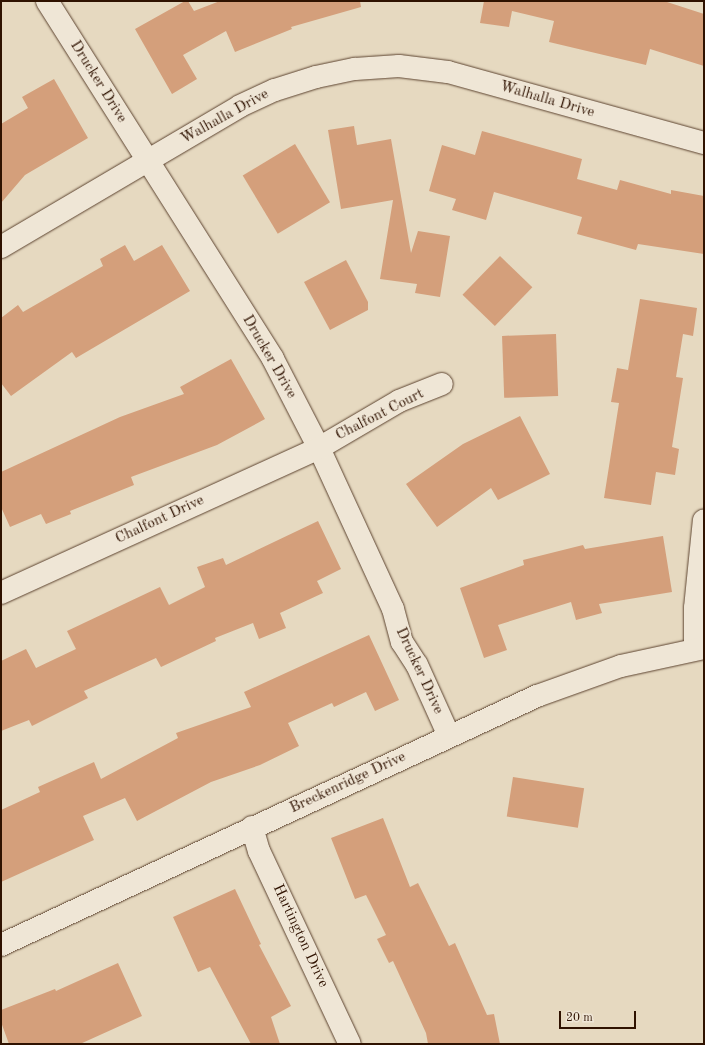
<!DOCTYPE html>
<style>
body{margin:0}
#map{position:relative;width:705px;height:1045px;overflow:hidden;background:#e6d9c0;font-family:"Old Standard TT",serif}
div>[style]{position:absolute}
.building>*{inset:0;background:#d49f7b;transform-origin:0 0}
.roads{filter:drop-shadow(0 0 1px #5d4430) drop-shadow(0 0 1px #5d4430)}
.minor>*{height:22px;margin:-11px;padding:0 11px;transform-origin:11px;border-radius:11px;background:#efe6d6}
span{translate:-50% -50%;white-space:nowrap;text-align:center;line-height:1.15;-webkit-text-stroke:3.5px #efe6d6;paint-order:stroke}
.street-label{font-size:15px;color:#2f1200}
.frame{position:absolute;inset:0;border:2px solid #2f1200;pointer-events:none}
.scale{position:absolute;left:559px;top:1011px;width:77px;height:18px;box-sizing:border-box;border:2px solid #2f1200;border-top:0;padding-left:5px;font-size:12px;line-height:14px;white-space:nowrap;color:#2f1200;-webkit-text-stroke:3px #efe6d6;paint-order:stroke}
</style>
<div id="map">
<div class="building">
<div style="clip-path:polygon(185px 1px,188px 1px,194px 11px,220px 1px,360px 1px,361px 7px,291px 27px,292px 29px,235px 52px,226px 31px,183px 55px,197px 79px,172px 94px,135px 29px)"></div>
<div style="clip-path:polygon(484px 1px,664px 1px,704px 14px,704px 66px,650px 49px,646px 65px,549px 42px,554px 21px,512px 11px,509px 27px,480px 23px)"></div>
<div style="clip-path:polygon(54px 79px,88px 138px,25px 175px,1px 203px,1px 124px,28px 108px,22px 97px)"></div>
<div style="clip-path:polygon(354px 126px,357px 145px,391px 139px,411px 253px,418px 231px,450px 236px,440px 297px,415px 293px,417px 284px,380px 279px,393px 200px,341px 209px,328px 130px)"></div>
<div style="clip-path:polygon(482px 131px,582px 159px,577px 179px,617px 190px,620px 180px,671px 194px,671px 190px,704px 196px,704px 254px,638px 244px,636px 250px,577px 234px,582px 217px,494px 192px,486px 220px,452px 210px,456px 199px,429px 191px,442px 145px,475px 155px)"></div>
<div style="left:295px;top:144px;width:68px;height:61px;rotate:59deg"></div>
<div style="clip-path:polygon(125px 245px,134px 261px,162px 245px,190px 291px,76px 358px,72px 352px,11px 396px,1px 383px,1px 318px,18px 305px,23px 312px,103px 266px,100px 259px)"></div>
<div style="left:500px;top:256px;width:45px;height:54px;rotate:44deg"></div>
<div style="clip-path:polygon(346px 260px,368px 302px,368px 310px,330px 330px,304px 282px)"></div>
<div style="clip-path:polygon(640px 299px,697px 308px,693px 336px,683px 334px,676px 377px,683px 378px,672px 447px,679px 449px,675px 475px,656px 472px,651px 505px,604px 498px,619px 403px,611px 402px,617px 368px,628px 370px)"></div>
<div style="left:556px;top:334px;width:62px;height:54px;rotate:88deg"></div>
<div style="clip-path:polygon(231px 359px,265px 419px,217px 445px,131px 477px,134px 485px,70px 511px,71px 514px,46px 524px,41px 514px,10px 527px,1px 507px,1px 472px,120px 417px,184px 394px,180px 387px)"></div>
<div style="clip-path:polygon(520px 416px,550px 474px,498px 500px,491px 488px,437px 527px,406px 484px,463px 444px)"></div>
<div style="clip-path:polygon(318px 521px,341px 569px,317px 581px,323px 593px,280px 613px,286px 628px,259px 639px,253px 623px,215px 638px,216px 641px,161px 667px,156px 658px,84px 691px,88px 698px,32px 726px,29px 720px,1px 731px,1px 661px,26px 649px,36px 668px,76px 649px,67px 631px,160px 587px,169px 605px,205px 587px,197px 567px,223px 558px,226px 565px)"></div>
<div style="clip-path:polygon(663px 536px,672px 592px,599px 604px,602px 613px,576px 620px,571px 602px,498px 625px,507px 650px,484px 658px,460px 588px,524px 565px,523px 560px,583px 545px,585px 549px)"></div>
<div style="clip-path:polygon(369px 635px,399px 700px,375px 711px,366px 692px,334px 707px,332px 703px,288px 723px,299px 746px,260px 765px,211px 782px,137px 821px,125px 798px,83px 816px,94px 840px,1px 882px,1px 810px,40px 792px,38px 787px,94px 762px,101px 779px,178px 738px,176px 733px,251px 707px,244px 692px)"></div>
<div style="left:513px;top:777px;width:72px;height:40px;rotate:9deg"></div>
<div style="clip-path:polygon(383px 818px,410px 887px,418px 883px,449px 946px,455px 943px,487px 1015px,494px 1014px,500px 1044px,428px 1044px,426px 1033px,393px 961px,389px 963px,377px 939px,386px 935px,366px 895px,355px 899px,331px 838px)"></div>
<div style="clip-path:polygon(235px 889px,261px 944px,259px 945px,291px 1006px,271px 1017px,280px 1044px,251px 1044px,210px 967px,198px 972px,173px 917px)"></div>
<div style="clip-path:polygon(118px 963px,142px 1016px,80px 1044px,9px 1044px,1px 1022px,1px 1010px,55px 989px,56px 991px)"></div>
</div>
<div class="roads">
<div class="minor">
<div style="left:47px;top:1px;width:423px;rotate:57.7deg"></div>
<div style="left:273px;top:359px;width:100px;rotate:62.7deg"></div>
<div style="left:319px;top:448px;width:177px;rotate:65.3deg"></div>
<div style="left:393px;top:609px;width:34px;rotate:75deg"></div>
<div style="left:402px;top:642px;width:27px;rotate:57deg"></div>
<div style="left:417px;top:665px;width:78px;rotate:65.7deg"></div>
<div style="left:1px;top:247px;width:277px;rotate:-30.5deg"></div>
<div style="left:240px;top:106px;width:38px;rotate:-25deg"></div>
<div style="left:275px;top:90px;width:43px;rotate:-17.6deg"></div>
<div style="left:316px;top:77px;width:40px;rotate:-12deg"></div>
<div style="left:355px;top:69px;width:44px;rotate:-3.9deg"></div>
<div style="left:399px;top:66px;width:49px;rotate:7deg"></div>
<div style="left:448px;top:72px;width:266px;rotate:15.5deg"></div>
<div style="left:1px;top:593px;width:349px;rotate:-24.5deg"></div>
<div style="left:319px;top:448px;width:93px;rotate:-30.4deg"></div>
<div style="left:399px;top:401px;width:46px;rotate:-21.6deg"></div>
<div style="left:695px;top:649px;width:41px;rotate:-90deg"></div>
<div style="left:695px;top:608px;width:88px;rotate:-84.2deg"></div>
<div style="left:252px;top:827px;width:25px;rotate:74deg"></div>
<div style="left:259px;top:851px;width:213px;rotate:64.8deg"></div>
<div style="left:1px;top:945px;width:591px;rotate:-24.92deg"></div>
<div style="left:537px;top:696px;width:89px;rotate:-19.7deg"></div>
<div style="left:621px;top:666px;width:85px;rotate:-12.2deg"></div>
</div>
</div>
<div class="street-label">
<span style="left:98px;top:82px;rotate:58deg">Drucker Drive</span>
<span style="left:547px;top:100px;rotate:16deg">Walhalla Drive</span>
<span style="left:225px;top:117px;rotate:-29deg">Walhalla Drive</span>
<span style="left:269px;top:357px;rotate:60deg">Drucker Drive</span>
<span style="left:380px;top:415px;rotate:-27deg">Chalfont Court</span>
<span style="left:160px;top:520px;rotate:-25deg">Chalfont Drive</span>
<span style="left:419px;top:671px;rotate:65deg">Drucker Drive</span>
<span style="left:348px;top:783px;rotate:-25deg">Breckenridge Drive</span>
<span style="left:300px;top:936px;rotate:65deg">Hartington Drive</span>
</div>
<div class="frame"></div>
<div class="scale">20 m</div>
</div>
